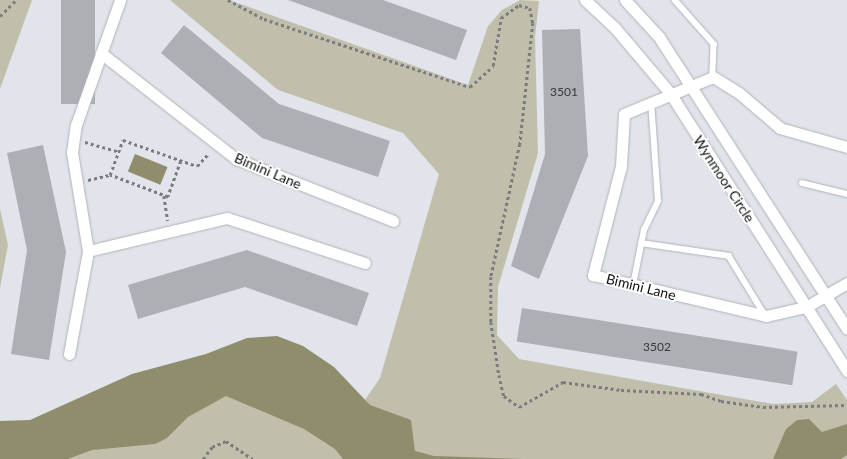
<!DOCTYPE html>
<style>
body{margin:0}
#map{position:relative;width:847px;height:459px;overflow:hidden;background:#e1e4ea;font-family:Lato,sans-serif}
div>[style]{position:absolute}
.green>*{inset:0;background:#c1bfab}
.water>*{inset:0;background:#908d6d;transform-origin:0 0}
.building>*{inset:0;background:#acafb4;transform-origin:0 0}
.path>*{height:2.5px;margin-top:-1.25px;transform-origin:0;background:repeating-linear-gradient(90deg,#7a7c80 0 3px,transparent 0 6px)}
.roads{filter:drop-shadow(0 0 1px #b0b3b8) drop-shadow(0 0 1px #b0b3b8)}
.service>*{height:5.5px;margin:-2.75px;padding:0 2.75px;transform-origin:2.75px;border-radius:2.75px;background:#fff}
.minor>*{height:11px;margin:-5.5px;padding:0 5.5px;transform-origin:5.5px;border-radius:5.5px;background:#fff}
span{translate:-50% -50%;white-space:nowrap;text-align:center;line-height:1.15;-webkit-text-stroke:4px #fff;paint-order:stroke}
.number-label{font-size:12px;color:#37383b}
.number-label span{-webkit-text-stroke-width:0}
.street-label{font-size:14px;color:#101113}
</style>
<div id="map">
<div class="green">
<div style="clip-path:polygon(0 0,32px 0,0 89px)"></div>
<div style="clip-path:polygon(170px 0,229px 0,468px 85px,488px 26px,502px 10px,520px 0,539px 1px,535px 37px,538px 153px,498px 287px,497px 335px,519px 359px,773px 404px,812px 402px,836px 384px,847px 400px,847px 459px,0 459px,226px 361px,358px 410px,380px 378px,439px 174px,403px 133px,278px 90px)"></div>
<div style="clip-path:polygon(0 209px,8px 245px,0 288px)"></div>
</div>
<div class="water">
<div style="left:135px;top:154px;width:35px;height:19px;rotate:22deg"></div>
<div style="clip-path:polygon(277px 336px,303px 346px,334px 367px,370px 405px,411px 420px,415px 451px,434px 456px,522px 459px,343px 459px,335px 449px,304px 429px,226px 396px,188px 417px,167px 438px,155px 444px,92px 450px,68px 459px,0 459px,0 421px,30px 420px,132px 374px,206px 354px,247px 338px)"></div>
<div style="clip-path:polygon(809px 419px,822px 432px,847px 424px,847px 455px,841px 459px,773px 459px,786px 429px,797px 420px)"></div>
</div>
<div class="building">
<div style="left:61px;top:0;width:34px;height:104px"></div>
<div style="clip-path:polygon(288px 0,383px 0,467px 30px,456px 60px)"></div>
<div style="clip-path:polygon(184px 25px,279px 104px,390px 141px,378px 177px,262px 138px,161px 53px)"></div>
<div style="clip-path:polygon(580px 29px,588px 156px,539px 279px,511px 266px,545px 154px,542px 30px)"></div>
<div style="clip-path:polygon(43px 145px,66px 252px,49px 360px,11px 354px,27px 250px,7px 153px)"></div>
<div style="clip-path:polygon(247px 250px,369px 293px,357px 326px,245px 287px,138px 319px,128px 285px)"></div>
<div style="left:522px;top:308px;width:279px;height:34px;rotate:9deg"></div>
</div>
<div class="path">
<div style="left:228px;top:0;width:41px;rotate:27.8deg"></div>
<div style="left:264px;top:19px;width:217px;rotate:18.3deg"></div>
<div style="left:470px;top:87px;width:31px;rotate:-42deg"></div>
<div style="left:493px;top:66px;width:49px;rotate:-80.5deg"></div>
<div style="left:501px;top:18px;width:22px;rotate:-36deg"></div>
<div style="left:519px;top:5px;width:11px;rotate:15deg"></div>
<div style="left:530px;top:8px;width:15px;rotate:79deg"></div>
<div style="left:533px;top:23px;width:122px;rotate:96.1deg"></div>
<div style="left:520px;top:144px;width:136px;rotate:102.3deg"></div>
<div style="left:491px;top:277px;width:45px;rotate:90deg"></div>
<div style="left:491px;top:322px;width:54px;rotate:81.4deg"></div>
<div style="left:499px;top:375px;width:22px;rotate:77deg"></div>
<div style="left:504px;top:396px;width:19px;rotate:36deg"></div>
<div style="left:519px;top:407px;width:51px;rotate:-29.6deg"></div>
<div style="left:563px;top:382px;width:59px;rotate:7.9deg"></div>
<div style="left:621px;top:390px;width:80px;rotate:2.9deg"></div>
<div style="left:701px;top:394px;width:21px;rotate:19deg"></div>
<div style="left:721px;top:401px;width:42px;rotate:8.1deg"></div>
<div style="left:763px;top:407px;width:84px;rotate:-1.4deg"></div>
<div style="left:0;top:16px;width:23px;rotate:-45deg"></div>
<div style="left:85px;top:142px;width:35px;rotate:16deg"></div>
<div style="left:181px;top:161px;width:38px;rotate:110deg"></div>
<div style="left:168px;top:197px;width:62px;rotate:-159.2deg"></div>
<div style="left:110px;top:175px;width:37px;rotate:-70deg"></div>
<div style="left:123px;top:140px;width:78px;rotate:19.4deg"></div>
<div style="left:197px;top:166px;width:18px;rotate:-47deg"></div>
<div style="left:88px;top:180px;width:23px;rotate:-13deg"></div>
<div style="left:164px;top:196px;width:25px;rotate:81deg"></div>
<div style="left:203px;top:459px;width:15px;rotate:-53deg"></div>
<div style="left:212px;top:447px;width:15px;rotate:-23deg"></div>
<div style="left:226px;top:441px;width:32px;rotate:34deg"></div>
</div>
<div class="roads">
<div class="service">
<div style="left:675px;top:0;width:59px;rotate:48.4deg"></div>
<div style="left:714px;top:44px;width:33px;rotate:92deg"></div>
<div style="left:802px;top:183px;width:46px;rotate:13.7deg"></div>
<div style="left:641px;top:243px;width:89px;rotate:8.4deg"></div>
<div style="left:729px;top:256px;width:69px;rotate:58.6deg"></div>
<div style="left:633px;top:285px;width:56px;rotate:-78.7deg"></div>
<div style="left:644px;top:230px;width:32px;rotate:-64deg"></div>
<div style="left:658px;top:201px;width:99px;rotate:-94deg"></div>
</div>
<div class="minor">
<div style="left:585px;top:0;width:41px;rotate:43deg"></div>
<div style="left:615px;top:28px;width:85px;rotate:49.8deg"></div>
<div style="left:670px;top:93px;width:330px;rotate:57.5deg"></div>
<div style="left:625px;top:0;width:50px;rotate:47.4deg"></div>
<div style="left:659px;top:37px;width:347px;rotate:57.2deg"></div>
<div style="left:101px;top:53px;width:172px;rotate:38.1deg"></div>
<div style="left:236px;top:159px;width:169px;rotate:21.5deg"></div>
<div style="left:847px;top:147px;width:70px;rotate:-164.2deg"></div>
<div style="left:780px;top:128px;width:54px;rotate:-139.5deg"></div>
<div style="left:739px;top:93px;width:31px;rotate:-148deg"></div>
<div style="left:713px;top:77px;width:96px;rotate:157.4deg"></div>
<div style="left:624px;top:114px;width:52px;rotate:93.3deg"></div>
<div style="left:621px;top:166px;width:113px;rotate:104.4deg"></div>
<div style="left:593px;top:275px;width:178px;rotate:13.3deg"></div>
<div style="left:766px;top:316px;width:41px;rotate:-12.7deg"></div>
<div style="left:806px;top:307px;width:48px;rotate:-30.3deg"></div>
<div style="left:88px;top:251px;width:143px;rotate:-13.4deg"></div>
<div style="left:227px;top:218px;width:145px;rotate:18.1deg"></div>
<div style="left:69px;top:354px;width:105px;rotate:-79.5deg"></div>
<div style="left:88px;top:251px;width:100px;rotate:-99.2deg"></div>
<div style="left:72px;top:152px;width:27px;rotate:-82deg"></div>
<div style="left:76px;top:125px;width:133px;rotate:-70.6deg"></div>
</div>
</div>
<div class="number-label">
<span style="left:564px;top:92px">3501</span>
<span style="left:657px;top:347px">3502</span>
</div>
<div class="street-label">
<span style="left:268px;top:171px;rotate:23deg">Bimini Lane</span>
<span style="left:724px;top:179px;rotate:57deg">Wynmoor Circle</span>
<span style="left:641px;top:287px;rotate:14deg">Bimini Lane</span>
</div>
</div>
